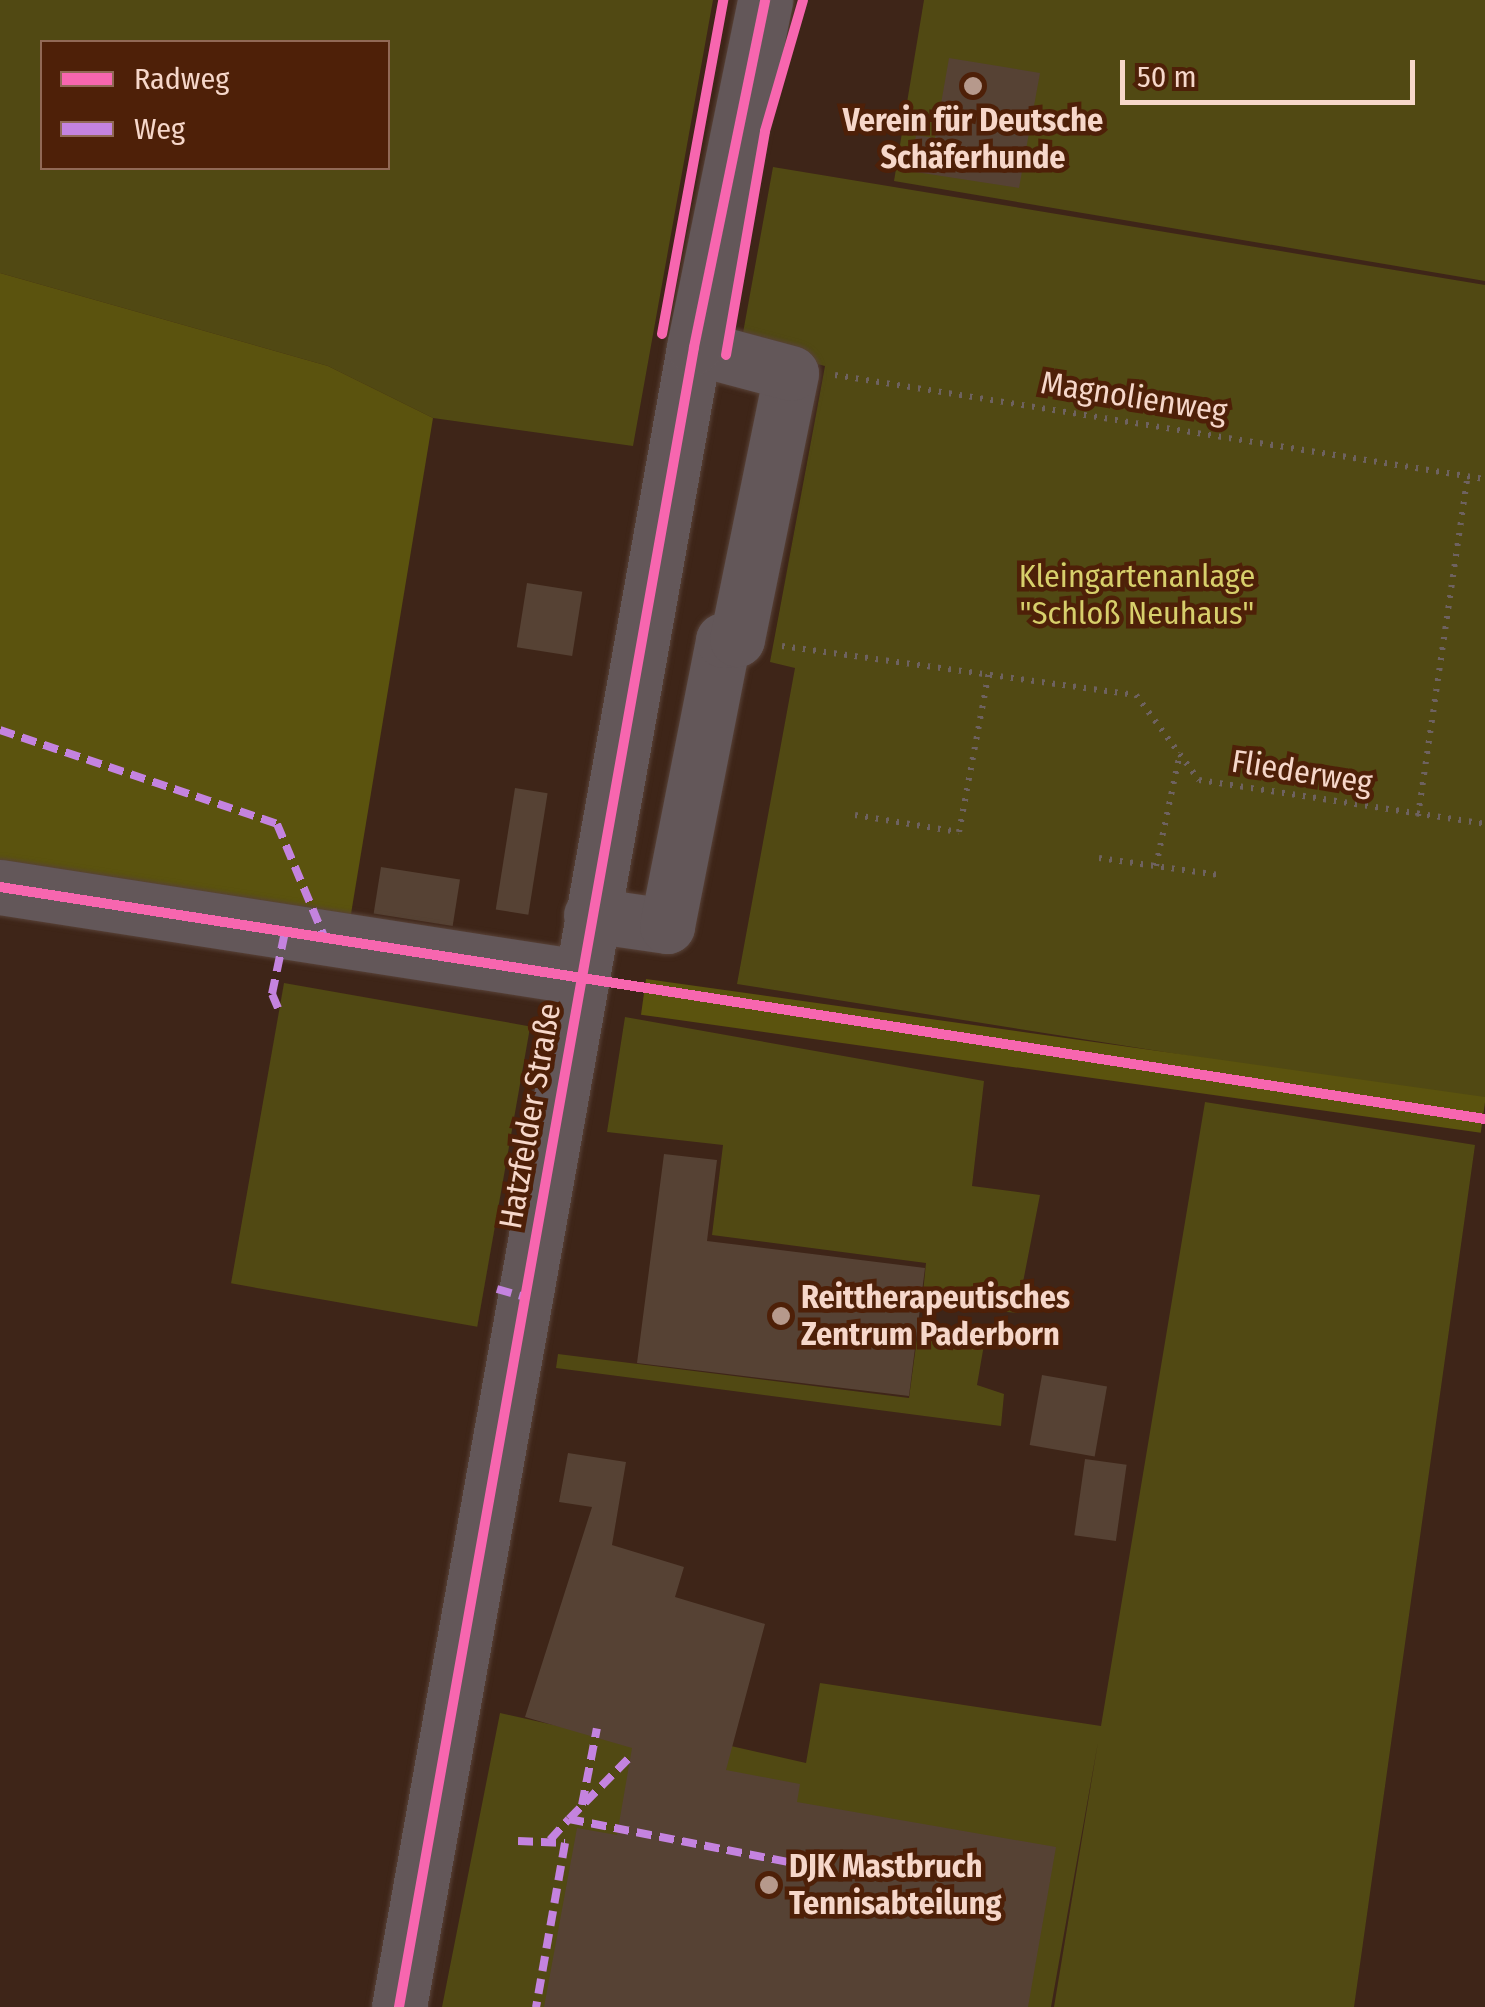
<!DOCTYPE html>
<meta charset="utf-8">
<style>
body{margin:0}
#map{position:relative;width:1485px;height:2007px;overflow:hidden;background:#3e2518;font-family:"Fira Sans Condensed",sans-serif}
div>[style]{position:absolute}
.green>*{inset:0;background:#514913;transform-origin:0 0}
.forest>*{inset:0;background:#5b530e;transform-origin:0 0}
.building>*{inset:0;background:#564234;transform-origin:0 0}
.path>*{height:6px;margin-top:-3px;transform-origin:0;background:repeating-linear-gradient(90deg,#6e6260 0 2.5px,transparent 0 10.5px)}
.roads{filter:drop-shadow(0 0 2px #584238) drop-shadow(0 0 2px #584238)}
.minor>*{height:55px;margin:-27.5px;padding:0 27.5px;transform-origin:27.5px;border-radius:27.5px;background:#635759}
.quiet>*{height:8px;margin-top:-4px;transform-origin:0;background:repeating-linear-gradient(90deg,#c483df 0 15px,transparent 0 23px)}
.cycleway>*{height:10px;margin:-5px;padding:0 5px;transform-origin:5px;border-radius:5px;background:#f766af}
.dots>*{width:28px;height:28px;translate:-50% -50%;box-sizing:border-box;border:5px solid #4e2008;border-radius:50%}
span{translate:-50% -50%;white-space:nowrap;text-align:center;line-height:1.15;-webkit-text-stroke:9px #4e2008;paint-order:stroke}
.poi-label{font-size:32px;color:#f6d7ca;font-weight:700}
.left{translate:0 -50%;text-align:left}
.street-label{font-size:32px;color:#f6d7ca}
.park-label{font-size:32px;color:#d7cf6b}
.legend{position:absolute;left:40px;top:40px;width:350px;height:130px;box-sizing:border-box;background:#4e2008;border:2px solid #916956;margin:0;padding:12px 18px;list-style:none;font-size:30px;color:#f6d7ca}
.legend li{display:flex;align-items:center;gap:20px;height:50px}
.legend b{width:50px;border:2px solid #916956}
.scale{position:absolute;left:1120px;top:60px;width:295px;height:45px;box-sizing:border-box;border:5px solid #f6d7ca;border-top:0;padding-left:12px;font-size:30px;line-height:35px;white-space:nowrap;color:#f6d7ca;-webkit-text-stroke:8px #4e2008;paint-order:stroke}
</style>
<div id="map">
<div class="green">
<div style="clip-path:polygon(evenodd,0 0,713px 0,633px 446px,433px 418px,328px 366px,0 273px,0 0,42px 42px,388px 42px,388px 168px,42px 168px,42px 42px)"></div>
<div style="clip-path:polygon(924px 0,1485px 0,1485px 281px,894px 181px)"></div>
<div style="clip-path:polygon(773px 167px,1485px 285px,1485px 1103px,737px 984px,795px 668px,770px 662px,825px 366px,741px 344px)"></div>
<div style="left:284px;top:983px;width:250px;height:305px;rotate:10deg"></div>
<div style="clip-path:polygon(625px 1017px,984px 1081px,972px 1186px,1040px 1195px,1017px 1313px,922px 1303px,926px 1263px,712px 1235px,723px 1145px,607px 1132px)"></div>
<div style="clip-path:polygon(1205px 1102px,1475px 1145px,1354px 2007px,1054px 2007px,1098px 1742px,1051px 2007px,442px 2007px,500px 1713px,585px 1732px,590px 1714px,806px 1763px,820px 1683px,1101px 1726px)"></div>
<div style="clip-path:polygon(919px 1323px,986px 1333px,977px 1385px,1004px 1394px,1001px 1426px,556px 1368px,558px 1354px,909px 1398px)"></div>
</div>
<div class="forest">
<div style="clip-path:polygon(0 273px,328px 366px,433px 418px,349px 926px,0 869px)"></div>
<div style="left:646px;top:979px;width:848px;height:36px;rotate:8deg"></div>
</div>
<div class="building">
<div style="clip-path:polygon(949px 58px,1040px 73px,1019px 188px,909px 171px,916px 135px,935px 138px)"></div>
<div style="left:527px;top:583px;width:56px;height:65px;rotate:9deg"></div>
<div style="left:515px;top:788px;width:33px;height:123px;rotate:9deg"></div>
<div style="left:381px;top:867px;width:80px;height:47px;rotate:9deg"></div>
<div style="clip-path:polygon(664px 1154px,717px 1160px,707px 1241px,925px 1268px,909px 1396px,637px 1363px)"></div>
<div style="left:1042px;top:1375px;width:66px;height:71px;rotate:10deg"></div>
<div style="clip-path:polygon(568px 1453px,626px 1462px,612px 1545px,684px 1567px,675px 1597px,765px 1624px,726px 1770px,800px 1784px,797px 1802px,1056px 1847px,1028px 2007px,544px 2007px,577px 1828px,617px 1835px,632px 1748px,525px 1717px,592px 1507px,559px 1502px)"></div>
<div style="left:1085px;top:1459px;width:42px;height:77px;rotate:8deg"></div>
</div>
<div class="path">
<div style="left:835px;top:375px;width:658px;rotate:9.09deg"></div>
<div style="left:782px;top:646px;width:357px;rotate:7.9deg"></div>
<div style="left:1136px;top:695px;width:106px;rotate:53.5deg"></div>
<div style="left:1199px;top:780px;width:289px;rotate:8.7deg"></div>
<div style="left:855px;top:815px;width:105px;rotate:9.3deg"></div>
<div style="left:959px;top:832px;width:164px;rotate:-79.4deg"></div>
<div style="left:1418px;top:816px;width:345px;rotate:-81.7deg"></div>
<div style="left:1099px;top:858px;width:121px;rotate:8.1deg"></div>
<div style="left:1156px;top:866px;width:116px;rotate:-78deg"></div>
</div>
<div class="roads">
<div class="minor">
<div style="left:0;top:887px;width:587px;rotate:8.82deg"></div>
<div style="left:591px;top:915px;width:77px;rotate:8.2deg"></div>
<div style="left:667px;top:926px;width:291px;rotate:-78.9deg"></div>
<div style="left:723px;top:640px;width:14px;rotate:-4deg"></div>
<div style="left:737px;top:639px;width:271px;rotate:-78.5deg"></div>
<div style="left:791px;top:373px;width:100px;rotate:-165deg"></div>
<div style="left:399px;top:2007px;width:1686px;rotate:-79.92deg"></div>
<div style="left:694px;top:347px;width:354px;rotate:-78.4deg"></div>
</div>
</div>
<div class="quiet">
<div style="left:0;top:730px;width:293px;rotate:18.7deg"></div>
<div style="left:277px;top:824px;width:125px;rotate:67.3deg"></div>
<div style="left:278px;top:1008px;width:15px;rotate:-113deg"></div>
<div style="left:272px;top:994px;width:63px;rotate:-78.2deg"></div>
<div style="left:497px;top:1289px;width:29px;rotate:16deg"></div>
<div style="left:582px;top:1805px;width:78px;rotate:-79deg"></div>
<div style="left:569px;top:1819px;width:84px;rotate:-45.5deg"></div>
<div style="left:550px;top:1840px;width:28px;rotate:-48deg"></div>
<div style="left:569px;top:1819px;width:224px;rotate:11.1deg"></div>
<div style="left:518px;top:1841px;width:47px;rotate:2.4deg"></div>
<div style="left:565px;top:1843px;width:167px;rotate:100deg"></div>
</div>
<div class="cycleway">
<div style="left:662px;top:334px;width:340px;rotate:-79.6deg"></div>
<div style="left:726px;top:355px;width:227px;rotate:-80.1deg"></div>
<div style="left:765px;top:131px;width:136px;rotate:-73.8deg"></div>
<div style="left:0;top:887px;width:1503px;rotate:8.88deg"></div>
<div style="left:399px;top:2007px;width:1686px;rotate:-79.92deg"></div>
<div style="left:694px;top:347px;width:354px;rotate:-78.4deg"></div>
</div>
<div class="dots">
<div style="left:973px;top:86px;background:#b6998c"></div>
<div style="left:781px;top:1316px;background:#b6998c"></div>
<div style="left:769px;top:1885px;background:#b6998c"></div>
</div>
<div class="poi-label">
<span style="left:973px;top:139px">Verein für Deutsche<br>Schäferhunde</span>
<span class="left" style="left:801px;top:1316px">Reittherapeutisches<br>Zentrum Paderborn</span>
<span class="left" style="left:789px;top:1885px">DJK Mastbruch<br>Tennisabteilung</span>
</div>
<div class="street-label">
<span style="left:1134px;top:397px;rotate:9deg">Magnolienweg</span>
<span style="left:1302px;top:772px;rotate:9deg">Fliederweg</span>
<span style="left:530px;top:1116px;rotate:-80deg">Hatzfelder Straße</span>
</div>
<div class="park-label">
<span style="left:1137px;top:595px">Kleingartenanlage<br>"Schloß Neuhaus"</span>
</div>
<ul class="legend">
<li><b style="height:12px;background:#f766af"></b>Radweg</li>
<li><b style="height:12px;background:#c483df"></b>Weg</li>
</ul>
<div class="scale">50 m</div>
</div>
